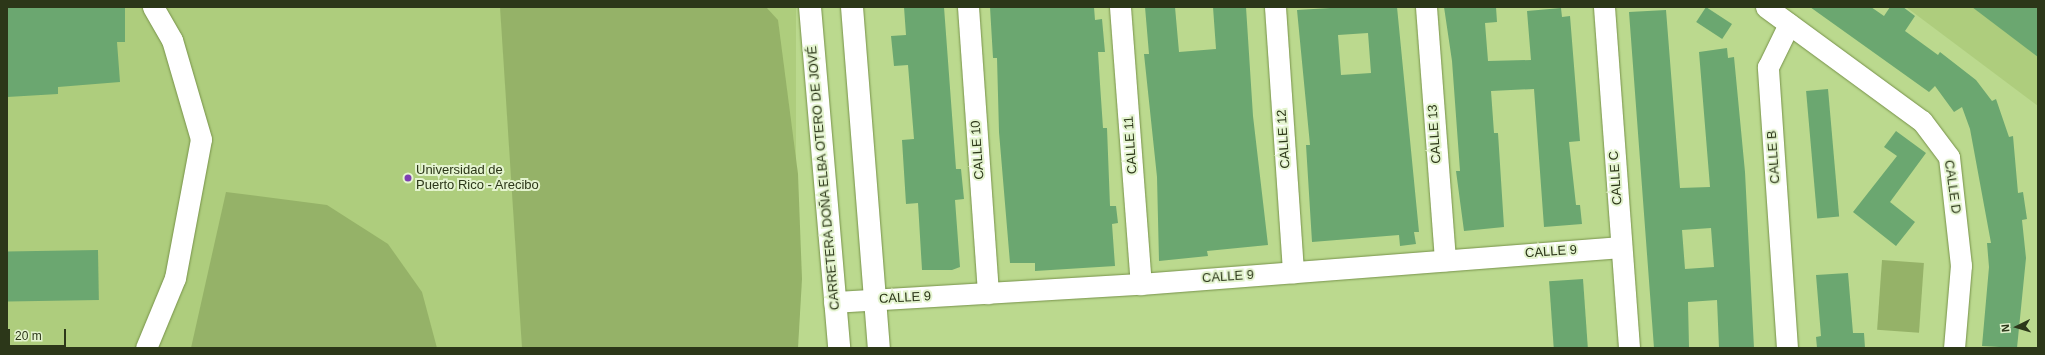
<!DOCTYPE html>
<meta charset="utf-8">
<style>
body{margin:0}
#map{position:relative;width:2045px;height:355px;overflow:hidden;background:#bbd98e;font-family:Arial,sans-serif}
div>[style]{position:absolute}
.built>*{inset:0;background:#aecd7d;transform-origin:0 0}
.green>*{inset:0;background:#95b268;transform-origin:0 0}
.building>*{inset:0;background:#6ba770;transform-origin:0 0}
.roads{filter:drop-shadow(0 0 1px #77924a) drop-shadow(0 0 1px #77924a)}
.minor>*{height:21px;margin:-10.5px;padding:0 10.5px;transform-origin:10.5px;border-radius:10.5px;background:#fff}
.tertiary>*{height:22px;margin:-11px;padding:0 11px;transform-origin:11px;border-radius:11px;background:#fff}
.dots>*{width:11px;height:11px;translate:-50% -50%;box-sizing:border-box;border:2px solid #e4f4cf;border-radius:50%}
span{translate:-50% -50%;white-space:nowrap;text-align:center;line-height:1.15;-webkit-text-stroke:4px #e4f4cf;paint-order:stroke}
.street-label{font-size:13px;color:#2c3719}
.poi-label{font-size:13px;color:#2c3719}
.left{translate:0 -50%;text-align:left}
.frame{position:absolute;inset:0;border:8px solid #2c3719;pointer-events:none}
.north{position:absolute;left:1997px;top:307px;width:40px;height:40px;-webkit-text-stroke:3px #e4f4cf;paint-order:stroke;rotate:265deg;font-size:11px;font-weight:700;line-height:16px;text-align:center;color:#2c3719}
.north::after{content:'';display:block;margin:auto;width:14px;height:18px;background:#2c3719;clip-path:polygon(50% 0,100% 100%,50% 72%,0 100%)}
.scale{position:absolute;left:8px;top:329px;width:58px;height:18px;box-sizing:border-box;border:2px solid #2c3719;border-top:0;padding-left:5px;font-size:12px;line-height:14px;white-space:nowrap;color:#2c3719;-webkit-text-stroke:3px #e4f4cf;paint-order:stroke}
</style>
<div id="map">
<div class="built">
<div style="left:7px;top:7px;width:789px;height:341px"></div>
<div style="clip-path:polygon(1906px 7px,2038px 7px,2038px 106px)"></div>
</div>
<div class="green">
<div style="clip-path:polygon(500px 7px,766px 7px,778px 20px,798px 174px,802px 279px,798px 348px,522px 348px)"></div>
<div style="clip-path:polygon(226px 192px,327px 205px,388px 244px,422px 292px,437px 348px,191px 348px)"></div>
<div style="left:1882px;top:260px;width:42px;height:70px;rotate:4deg"></div>
</div>
<div class="building">
<div style="clip-path:polygon(7px 7px,125px 7px,125px 42px,117px 42px,120px 82px,58px 87px,58px 94px,7px 97px)"></div>
<div style="clip-path:polygon(904px 7px,944px 7px,956px 169px,961px 169px,964px 199px,955px 200px,960px 267px,952px 270px,922px 270px,918px 203px,906px 204px,902px 140px,914px 139px,908px 65px,894px 66px,891px 36px,906px 35px)"></div>
<div style="clip-path:polygon(990px 7px,1094px 7px,1095px 20px,1102px 19px,1105px 52px,1098px 52px,1100px 84px,1103px 128px,1107px 128px,1110px 206px,1116px 206px,1118px 223px,1112px 224px,1115px 266px,1035px 271px,1035px 263px,1010px 263px,999px 132px,997px 58px,993px 58px)"></div>
<div style="clip-path:polygon(1145px 7px,1175px 7px,1179px 52px,1216px 49px,1213px 7px,1246px 7px,1253px 116px,1268px 245px,1207px 251px,1208px 256px,1159px 261px,1157px 177px,1144px 54px,1149px 54px)"></div>
<div style="clip-path:polygon(evenodd,1347px 7px,1397px 7px,1419px 232px,1414px 232px,1416px 244px,1400px 246px,1399px 235px,1312px 242px,1306px 145px,1310px 145px,1297px 10px,1347px 7px,1368px 33px,1371px 73px,1341px 75px,1338px 35px,1368px 33px)"></div>
<div style="clip-path:polygon(1444px 7px,1496px 7px,1497px 22px,1485px 23px,1488px 61px,1531px 60px,1527px 11px,1561px 8px,1562px 17px,1570px 16px,1580px 141px,1569px 142px,1576px 205px,1580px 205px,1582px 224px,1544px 227px,1534px 89px,1491px 91px,1494px 133px,1498px 133px,1504px 227px,1464px 231px,1456px 171px,1460px 171px,1452px 61px)"></div>
<div style="left:1706px;top:7px;width:31px;height:18px;rotate:33deg"></div>
<div style="clip-path:polygon(1810px 7px,1871px 7px,1884px 16px,1890px 7px,1903px 7px,1915px 16px,1905px 31px,1938px 55px,1940px 52px,1976px 80px,1992px 101px,1996px 99px,2009px 137px,2013px 136px,2018px 193px,2023px 192px,2027px 219px,2022px 220px,2026px 258px,2017px 348px,1982px 346px,1989px 267px,1987px 243px,1991px 243px,1970px 129px,1962px 107px,1954px 112px,1935px 86px,1929px 92px)"></div>
<div style="clip-path:polygon(1972px 7px,2038px 7px,2038px 57px)"></div>
<div style="clip-path:polygon(evenodd,1666px 10px,1680px 188px,1710px 187px,1699px 52px,1727px 48px,1728px 58px,1734px 57px,1745px 172px,1754px 348px,1719px 348px,1717px 300px,1688px 302px,1689px 347px,1654px 348px,1629px 12px,1666px 10px,1711px 228px,1714px 267px,1685px 269px,1682px 230px,1711px 228px)"></div>
<div style="left:1828px;top:89px;width:128px;height:22px;rotate:85deg"></div>
<div style="clip-path:polygon(1896px 131px,1926px 153px,1890px 202px,1915px 222px,1896px 246px,1853px 212px,1897px 156px,1884px 147px)"></div>
<div style="left:98px;top:250px;width:50px;height:91px;rotate:89deg"></div>
<div style="clip-path:polygon(1848px 273px,1853px 333px,1864px 333px,1865px 348px,1817px 348px,1816px 337px,1821px 336px,1816px 275px)"></div>
<div style="left:1583px;top:279px;width:69px;height:34px;rotate:86deg"></div>
</div>
<div class="roads">
<div class="minor">
<div style="left:968px;top:7px;width:287px;rotate:86deg"></div>
<div style="left:1120px;top:7px;width:278px;rotate:85.7deg"></div>
<div style="left:1275px;top:7px;width:266px;rotate:86.1deg"></div>
<div style="left:1426px;top:7px;width:254px;rotate:85.7deg"></div>
<div style="left:1604px;top:7px;width:342px;rotate:85.8deg"></div>
<div style="left:1766px;top:7px;width:193px;rotate:36.2deg"></div>
<div style="left:1922px;top:121px;width:45px;rotate:53.1deg"></div>
<div style="left:1949px;top:157px;width:109px;rotate:83.7deg"></div>
<div style="left:1961px;top:265px;width:83px;rotate:94.8deg"></div>
<div style="left:834px;top:302px;width:308px;rotate:-3.4deg"></div>
<div style="left:1141px;top:284px;width:481px;rotate:-4.4deg"></div>
<div style="left:146px;top:348px;width:76px;rotate:-67.5deg"></div>
<div style="left:175px;top:278px;width:141px;rotate:-79.4deg"></div>
<div style="left:201px;top:139px;width:103px;rotate:-106.3deg"></div>
<div style="left:172px;top:40px;width:38px;rotate:-120deg"></div>
<div style="left:1787px;top:348px;width:282px;rotate:-93.9deg"></div>
<div style="left:1768px;top:67px;width:48px;rotate:-64deg"></div>
</div>
<div class="tertiary">
<div style="left:810px;top:7px;width:342px;rotate:85.1deg"></div>
<div style="left:852px;top:7px;width:342px;rotate:85.5deg"></div>
</div>
</div>
<div class="dots">
<div style="left:408px;top:178px;background:#7e3eb3"></div>
</div>
<div class="street-label">
<span style="left:1435px;top:134px;rotate:-94deg">CALLE 13</span>
<span style="left:1284px;top:139px;rotate:-94deg">CALLE 12</span>
<span style="left:1131px;top:145px;rotate:-94deg">CALLE 11</span>
<span style="left:978px;top:150px;rotate:-94deg">CALLE 10</span>
<span style="left:1774px;top:157px;rotate:-94deg">CALLE B</span>
<span style="left:824px;top:178px;rotate:-95deg">CARRETERA DOÑA ELBA OTERO DE JOVÉ</span>
<span style="left:1616px;top:178px;rotate:-94deg">CALLE C</span>
<span style="left:1952px;top:187px;rotate:82deg">CALLE D</span>
<span style="left:1551px;top:252px;rotate:-4deg">CALLE 9</span>
<span style="left:1228px;top:277px;rotate:-4deg">CALLE 9</span>
<span style="left:905px;top:298px;rotate:-3deg">CALLE 9</span>
</div>
<div class="poi-label">
<span class="left" style="left:416px;top:178px">Universidad de<br>Puerto Rico - Arecibo</span>
</div>
<div class="frame"></div>
<div class="north">N</div>
<div class="scale">20 m</div>
</div>
